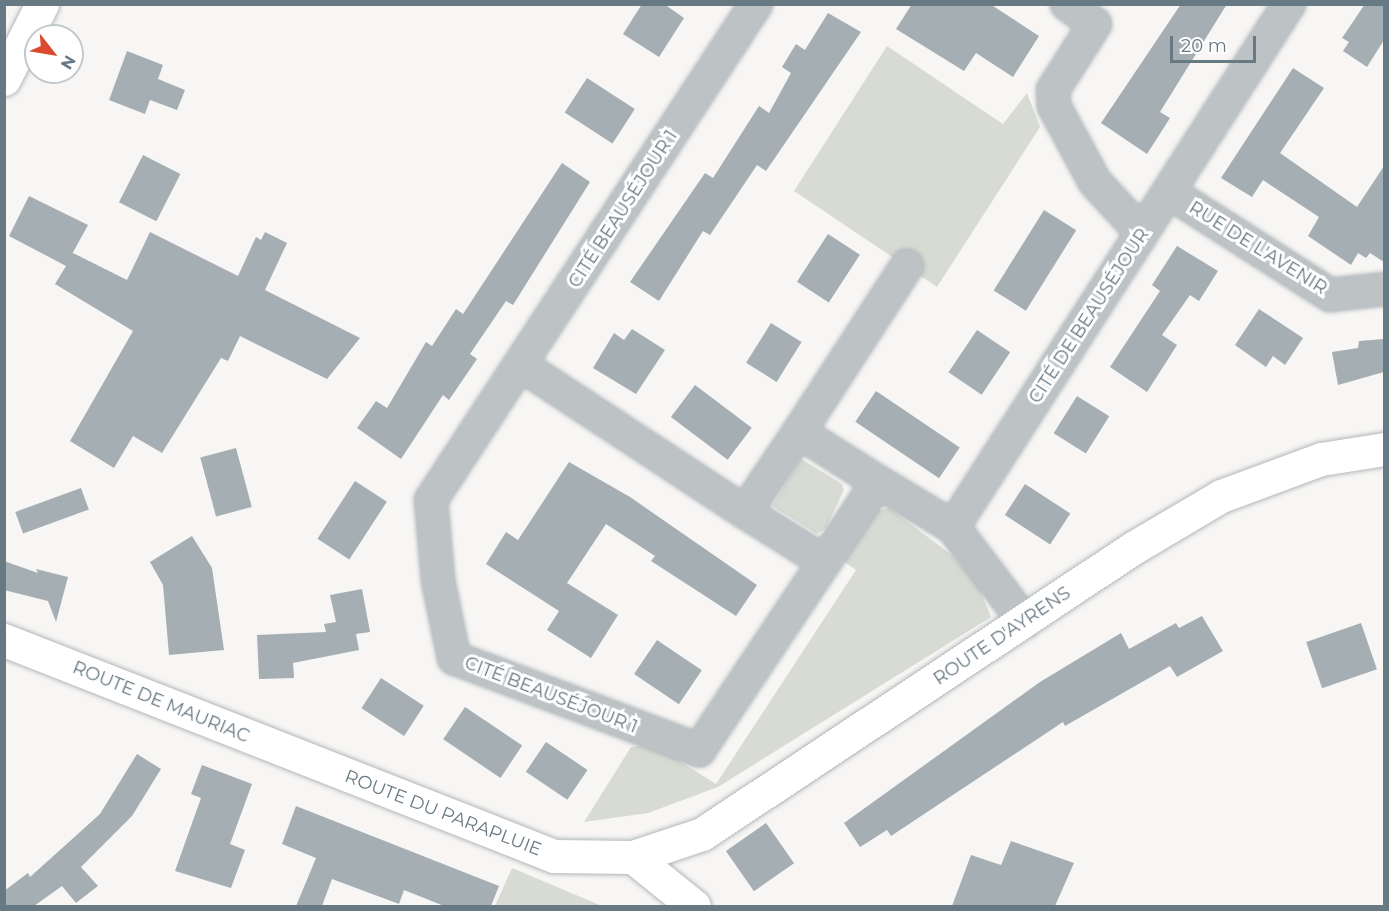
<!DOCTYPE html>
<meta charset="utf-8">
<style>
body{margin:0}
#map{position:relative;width:1389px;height:911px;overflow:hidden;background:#f7f6f4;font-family:Montserrat,sans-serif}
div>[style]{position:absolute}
.green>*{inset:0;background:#d7dbd3}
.building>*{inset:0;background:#a5aeb3;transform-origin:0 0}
.roads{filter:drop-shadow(0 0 2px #b2b8bc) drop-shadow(0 0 2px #b2b8bc)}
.street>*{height:32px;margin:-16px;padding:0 16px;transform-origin:16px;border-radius:16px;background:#bdc2c5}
.secondary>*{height:33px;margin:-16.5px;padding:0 16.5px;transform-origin:16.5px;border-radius:16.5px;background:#fff}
span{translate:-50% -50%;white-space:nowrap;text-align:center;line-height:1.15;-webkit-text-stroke:6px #fff;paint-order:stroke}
.street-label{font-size:18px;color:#677983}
.frame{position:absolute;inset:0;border:6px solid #677983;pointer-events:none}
.north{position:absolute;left:24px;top:24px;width:60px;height:60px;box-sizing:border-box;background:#fff;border:2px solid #c2c9cd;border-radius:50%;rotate:121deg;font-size:16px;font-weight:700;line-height:24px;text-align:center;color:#677983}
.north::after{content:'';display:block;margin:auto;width:21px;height:27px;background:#da4a30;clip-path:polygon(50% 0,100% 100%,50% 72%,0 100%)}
.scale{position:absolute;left:1170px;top:36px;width:86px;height:27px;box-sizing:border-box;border:3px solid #677983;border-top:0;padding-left:8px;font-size:18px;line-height:21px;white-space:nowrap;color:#677983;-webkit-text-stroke:4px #fff;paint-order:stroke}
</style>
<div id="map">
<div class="green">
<div style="clip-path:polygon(887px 46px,1003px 124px,1027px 93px,1040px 127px,937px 287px,794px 191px)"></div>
<div style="clip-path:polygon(801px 459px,842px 484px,844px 490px,826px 528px,817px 534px,772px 506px)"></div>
<div style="clip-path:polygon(889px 508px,953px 556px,978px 585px,991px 617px,718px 787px,648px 813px,584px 822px,631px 747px,647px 745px,670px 755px,716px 784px,856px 570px,839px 558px,871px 512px)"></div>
<div style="clip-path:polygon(512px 868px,602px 906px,495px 906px)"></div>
</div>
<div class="building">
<div style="clip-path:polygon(642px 4px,664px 4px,684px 18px,659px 57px,623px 34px)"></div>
<div style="clip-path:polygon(912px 4px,990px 4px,1039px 36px,1013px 77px,976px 53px,964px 71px,896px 29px)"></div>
<div style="clip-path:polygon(1181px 4px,1227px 4px,1160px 112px,1170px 118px,1147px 154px,1101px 123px)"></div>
<div style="clip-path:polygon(1365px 4px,1384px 4px,1384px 40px,1367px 67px,1343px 51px,1349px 42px,1342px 38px)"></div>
<div style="clip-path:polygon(828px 13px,861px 32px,766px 171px,757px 165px,710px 235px,703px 231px,659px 301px,630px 282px,705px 173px,713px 178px,759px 106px,769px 113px,791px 73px,782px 67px,796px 44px,805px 50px)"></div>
<div style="clip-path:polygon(127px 51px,163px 65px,158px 79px,185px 90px,177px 110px,150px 100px,145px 114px,109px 100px)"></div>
<div style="clip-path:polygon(1293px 68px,1324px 88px,1280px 153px,1357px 207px,1384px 166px,1384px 262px,1370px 253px,1366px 258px,1358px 253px,1351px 265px,1308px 236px,1319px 217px,1263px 180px,1252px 197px,1221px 178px)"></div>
<div style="left:587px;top:78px;width:57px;height:41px;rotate:33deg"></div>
<div style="left:143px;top:155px;width:42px;height:53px;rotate:27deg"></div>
<div style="clip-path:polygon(562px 163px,590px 182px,513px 305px,506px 301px,470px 354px,477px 359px,449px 400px,443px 395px,401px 459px,357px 428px,376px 401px,387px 408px,426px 342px,432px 346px,456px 309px,463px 314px)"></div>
<div style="clip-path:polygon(29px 196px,88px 225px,70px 258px,73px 253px,127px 280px,150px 232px,238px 276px,256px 237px,261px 240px,265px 232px,287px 243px,265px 290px,360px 338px,327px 379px,240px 336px,228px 361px,221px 358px,162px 453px,133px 436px,114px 468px,70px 441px,133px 331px,55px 284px,66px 266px,9px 236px)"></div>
<div style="left:1044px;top:210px;width:38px;height:95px;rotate:32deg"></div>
<div style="left:828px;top:234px;width:38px;height:57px;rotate:33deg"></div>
<div style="clip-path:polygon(1177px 246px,1218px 271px,1199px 301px,1190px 295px,1162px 335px,1177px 345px,1147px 392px,1110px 367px,1160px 291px,1152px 285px)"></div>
<div style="clip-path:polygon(1259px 309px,1303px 338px,1285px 365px,1273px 356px,1266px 367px,1235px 345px)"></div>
<div style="left:771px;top:323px;width:36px;height:47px;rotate:32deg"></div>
<div style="clip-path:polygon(632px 329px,665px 350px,636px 394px,593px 368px,614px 333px,624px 340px)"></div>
<div style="left:977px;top:330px;width:40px;height:51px;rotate:34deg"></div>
<div style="clip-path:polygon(1384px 339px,1384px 372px,1338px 385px,1332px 352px,1358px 348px,1359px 341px)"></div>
<div style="left:695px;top:385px;width:71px;height:40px;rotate:37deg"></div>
<div style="left:876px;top:391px;width:101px;height:37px;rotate:34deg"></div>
<div style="left:1077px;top:396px;width:38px;height:44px;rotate:32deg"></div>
<div style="left:236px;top:448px;width:61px;height:37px;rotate:75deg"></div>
<div style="clip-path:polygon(569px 462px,630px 497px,757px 585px,736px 616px,651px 561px,655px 556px,606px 524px,567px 583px,618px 615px,591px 658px,547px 630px,559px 611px,486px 564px,506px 532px,518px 540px)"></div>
<div style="left:355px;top:481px;width:38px;height:69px;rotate:33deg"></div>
<div style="left:1025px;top:484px;width:54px;height:37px;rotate:33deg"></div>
<div style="left:81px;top:488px;width:23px;height:70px;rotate:70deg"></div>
<div style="clip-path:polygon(192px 536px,212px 568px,224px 650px,169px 655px,163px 585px,150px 562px)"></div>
<div style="clip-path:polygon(4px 561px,38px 573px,36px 569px,68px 577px,56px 622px,48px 601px,4px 590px)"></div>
<div style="clip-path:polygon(362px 589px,370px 632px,356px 634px,359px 650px,293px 663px,294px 678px,259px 679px,257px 635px,326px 632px,324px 624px,336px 622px,330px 595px)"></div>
<div style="clip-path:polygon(1202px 616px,1223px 651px,1177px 677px,1170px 666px,1065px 726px,1063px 722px,891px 836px,887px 830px,860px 847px,844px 823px,1040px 682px,1121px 633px,1129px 649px,1176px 623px,1179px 628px)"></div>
<div style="left:1361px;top:623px;width:49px;height:58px;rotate:71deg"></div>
<div style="left:657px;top:640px;width:54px;height:41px;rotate:34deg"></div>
<div style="left:381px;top:678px;width:51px;height:36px;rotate:33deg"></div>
<div style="left:465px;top:707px;width:69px;height:39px;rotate:34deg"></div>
<div style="left:546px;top:742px;width:50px;height:36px;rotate:34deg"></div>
<div style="clip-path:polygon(137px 754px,161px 769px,132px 816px,81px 867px,98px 886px,76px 903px,62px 886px,34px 906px,4px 906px,4px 891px,28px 873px,30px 877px,100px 814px)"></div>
<div style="clip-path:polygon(202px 765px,252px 784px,230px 844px,245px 850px,231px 888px,175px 871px,201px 798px,191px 794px)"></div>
<div style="clip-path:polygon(296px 806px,499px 886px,491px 906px,444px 906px,404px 890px,399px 904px,332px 879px,322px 906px,296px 906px,316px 858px,282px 844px)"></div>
<div style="left:766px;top:823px;width:49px;height:49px;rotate:55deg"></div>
<div style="clip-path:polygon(1011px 841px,1074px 863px,1055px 906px,952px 906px,971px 855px,1001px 865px)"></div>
</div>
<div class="roads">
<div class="street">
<div style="left:756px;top:4px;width:593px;rotate:123.23deg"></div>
<div style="left:431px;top:500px;width:80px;rotate:85deg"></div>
<div style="left:438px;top:580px;width:80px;rotate:78.4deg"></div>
<div style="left:454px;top:658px;width:262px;rotate:20.6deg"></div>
<div style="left:699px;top:750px;width:322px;rotate:-56.3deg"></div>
<div style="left:878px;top:482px;width:87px;rotate:31deg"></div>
<div style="left:1067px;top:4px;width:34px;rotate:36deg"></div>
<div style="left:1095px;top:24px;width:78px;rotate:122.5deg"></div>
<div style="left:1053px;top:90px;width:16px;rotate:86deg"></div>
<div style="left:1054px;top:106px;width:86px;rotate:61.7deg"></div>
<div style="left:1095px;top:182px;width:69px;rotate:47.3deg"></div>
<div style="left:1169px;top:192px;width:191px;rotate:32.6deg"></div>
<div style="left:1330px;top:295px;width:54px;rotate:-6.3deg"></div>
<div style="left:521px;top:365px;width:268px;rotate:33.3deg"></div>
<div style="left:745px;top:512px;width:97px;rotate:-56deg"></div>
<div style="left:799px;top:432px;width:93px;rotate:32.3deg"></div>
<div style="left:799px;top:432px;width:198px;rotate:-57deg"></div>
<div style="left:745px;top:512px;width:94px;rotate:32deg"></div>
<div style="left:1025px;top:622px;width:119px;rotate:-127.2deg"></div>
<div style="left:953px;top:527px;width:622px;rotate:-57.28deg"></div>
</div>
<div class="secondary">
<div style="left:4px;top:79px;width:84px;rotate:-63.1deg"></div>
<div style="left:4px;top:640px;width:591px;rotate:21.44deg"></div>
<div style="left:554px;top:856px;width:79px;rotate:0.7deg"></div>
<div style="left:633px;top:857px;width:78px;rotate:38.8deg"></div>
<div style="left:633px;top:857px;width:73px;rotate:-18.4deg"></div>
<div style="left:702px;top:834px;width:517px;rotate:-33.57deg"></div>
<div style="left:1133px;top:548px;width:102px;rotate:-30.6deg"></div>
<div style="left:1221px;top:496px;width:107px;rotate:-20.3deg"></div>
<div style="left:1321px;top:459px;width:64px;rotate:-9deg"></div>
</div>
</div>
<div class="street-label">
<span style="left:623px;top:209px;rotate:-57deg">CITÉ BEAUSÉJOUR 1</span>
<span style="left:1258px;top:248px;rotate:32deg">RUE DE L'AVENIR</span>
<span style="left:1089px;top:316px;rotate:-57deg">CITÉ DE BEAUSÉJOUR</span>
<span style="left:1002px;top:636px;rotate:-34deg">ROUTE D'AYRENS</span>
<span style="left:551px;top:695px;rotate:21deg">CITÉ BEAUSÉJOUR 1</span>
<span style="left:161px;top:702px;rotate:22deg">ROUTE DE MAURIAC</span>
<span style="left:443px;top:813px;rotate:21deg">ROUTE DU PARAPLUIE</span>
</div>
<div class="frame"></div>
<div class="north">N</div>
<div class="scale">20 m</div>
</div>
